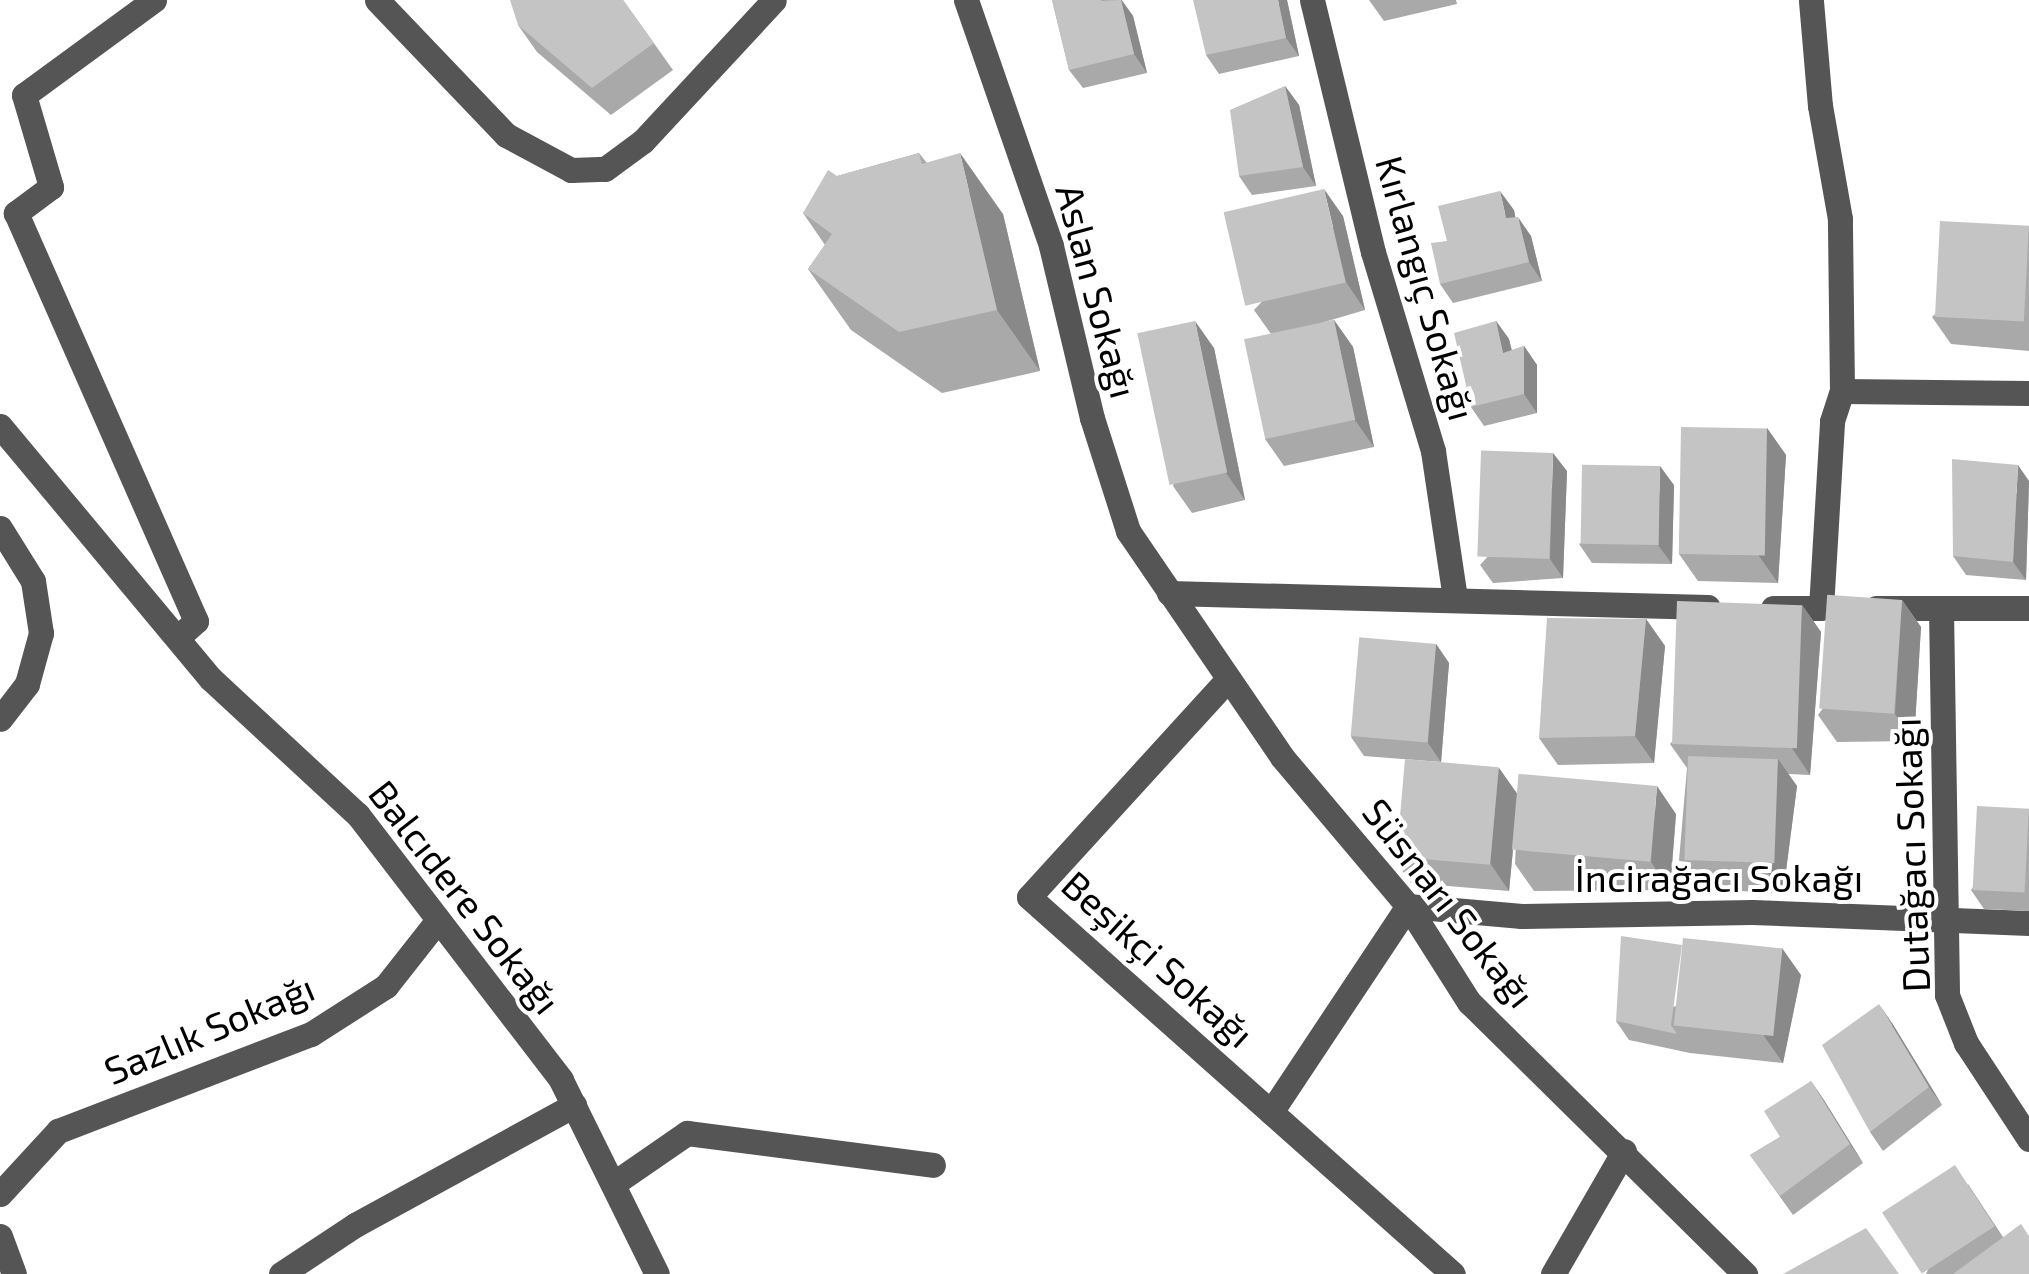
<!DOCTYPE html>
<meta charset="utf-8">
<style>
body{margin:0}
#map{position:relative;width:2029px;height:1274px;overflow:hidden;background:#fff;font-family:"Exo 2",sans-serif}
div>[style]{position:absolute}
.minor>*{height:25px;margin:-12.5px;padding:0 12.5px;transform-origin:12.5px;border-radius:12.5px;background:#555}
.wall>*{inset:0;background:#a9a9a9}
.shaded-wall>*{inset:0;background:#898989}
.building>*{inset:0;background:#c4c4c4;transform-origin:0 0}
span{translate:-50% -50%;white-space:nowrap;text-align:center;line-height:1.15;-webkit-text-stroke:8px #fff;paint-order:stroke}
.street-label{font-size:38px;color:#000}
</style>
<div id="map">
<div class="minor">
<div style="left:154px;top:0;width:161px;rotate:143.8deg"></div>
<div style="left:24px;top:95px;width:96px;rotate:73.6deg"></div>
<div style="left:51px;top:187px;width:44px;rotate:143.4deg"></div>
<div style="left:16px;top:213px;width:446px;rotate:66.2deg"></div>
<div style="left:196px;top:621px;width:25px;rotate:138deg"></div>
<div style="left:377px;top:0;width:187px;rotate:46.3deg"></div>
<div style="left:506px;top:135px;width:74px;rotate:28.3deg"></div>
<div style="left:571px;top:170px;width:34px;rotate:-2deg"></div>
<div style="left:605px;top:169px;width:47px;rotate:-36.4deg"></div>
<div style="left:643px;top:141px;width:192px;rotate:-47.1deg"></div>
<div style="left:966px;top:0;width:260px;rotate:70.9deg"></div>
<div style="left:1051px;top:246px;width:177px;rotate:76.6deg"></div>
<div style="left:1092px;top:418px;width:119px;rotate:72.3deg"></div>
<div style="left:1128px;top:531px;width:273px;rotate:55.7deg"></div>
<div style="left:1282px;top:757px;width:195px;rotate:49.8deg"></div>
<div style="left:1408px;top:906px;width:114px;rotate:57.6deg"></div>
<div style="left:1469px;top:1002px;width:388px;rotate:44.6deg"></div>
<div style="left:1312px;top:0;width:259px;rotate:76.4deg"></div>
<div style="left:1373px;top:252px;width:208px;rotate:73.2deg"></div>
<div style="left:1433px;top:451px;width:149px;rotate:81.5deg"></div>
<div style="left:1842px;top:391px;width:187px;rotate:0.6deg"></div>
<div style="left:0;top:426px;width:329px;rotate:50.2deg"></div>
<div style="left:211px;top:679px;width:200px;rotate:42.8deg"></div>
<div style="left:358px;top:815px;width:334px;rotate:52.5deg"></div>
<div style="left:561px;top:1080px;width:216px;rotate:63.7deg"></div>
<div style="left:0;top:528px;width:62px;rotate:58.1deg"></div>
<div style="left:33px;top:581px;width:53px;rotate:81.3deg"></div>
<div style="left:41px;top:633px;width:53px;rotate:105.4deg"></div>
<div style="left:27px;top:684px;width:44px;rotate:127.6deg"></div>
<div style="left:1169px;top:593px;width:539px;rotate:1.49deg"></div>
<div style="left:1773px;top:608px;width:48px"></div>
<div style="left:1821px;top:608px;width:187px;rotate:-86.6deg"></div>
<div style="left:1832px;top:421px;width:32px;rotate:-72deg"></div>
<div style="left:1842px;top:391px;width:172px;rotate:-90.7deg"></div>
<div style="left:1840px;top:219px;width:115px;rotate:-100deg"></div>
<div style="left:1820px;top:106px;width:106px;rotate:-94.9deg"></div>
<div style="left:1876px;top:608px;width:153px"></div>
<div style="left:1941px;top:609px;width:386px;rotate:89.1deg"></div>
<div style="left:1947px;top:995px;width:52px;rotate:68.4deg"></div>
<div style="left:1966px;top:1043px;width:115px;rotate:56.7deg"></div>
<div style="left:1228px;top:679px;width:295px;rotate:132.4deg"></div>
<div style="left:1029px;top:897px;width:567px;rotate:41.64deg"></div>
<div style="left:1271px;top:1112px;width:247px;rotate:-56.4deg"></div>
<div style="left:1408px;top:906px;width:114px;rotate:5deg"></div>
<div style="left:1522px;top:916px;width:230px;rotate:-1deg"></div>
<div style="left:1752px;top:912px;width:277px;rotate:2.3deg"></div>
<div style="left:613px;top:1184px;width:90px;rotate:-34.6deg"></div>
<div style="left:687px;top:1133px;width:248px;rotate:7.4deg"></div>
<div style="left:0;top:1194px;width:86px;rotate:-47.4deg"></div>
<div style="left:58px;top:1131px;width:271px;rotate:-21deg"></div>
<div style="left:311px;top:1034px;width:89px;rotate:-32.6deg"></div>
<div style="left:386px;top:986px;width:84px;rotate:-51.8deg"></div>
<div style="left:0;top:1236px;width:40px;rotate:69.8deg"></div>
<div style="left:281px;top:1274px;width:89px;rotate:-33.5deg"></div>
<div style="left:355px;top:1225px;width:250px;rotate:-28.7deg"></div>
<div style="left:1553px;top:1274px;width:142px;rotate:-60deg"></div>
</div>
<div class="wall">
<div style="clip-path:polygon(623px 0,673px 70px,611px 115px,537px 52px,518px 25px)"></div>
<div style="clip-path:polygon(1052px 0,1122px 0,1133px 16px,1147px 73px,1083px 88px,1069px 70px)"></div>
<div style="clip-path:polygon(1287px 0,1299px 56px,1219px 74px,1206px 55px)"></div>
<div style="clip-path:polygon(1369px 0,1456px 0,1457px 4px,1384px 21px)"></div>
<div style="clip-path:polygon(1285px 86px,1299px 105px,1316px 186px,1252px 195px,1239px 176px)"></div>
<div style="clip-path:polygon(919px 153px,926px 162px,1003px 214px,1040px 371px,942px 393px,851px 330px,808px 269px,825px 245px,803px 213px,837px 176px)"></div>
<div style="clip-path:polygon(1514px 210px,1515px 217px,1531px 236px,1542px 281px,1453px 303px,1440px 284px,1447px 241px)"></div>
<div style="clip-path:polygon(1343px 216px,1365px 310px,1321px 323px,1334px 320px,1353px 347px,1374px 447px,1284px 466px,1265px 439px,1271px 334px,1254px 310px)"></div>
<div style="clip-path:polygon(2029px 226px,2029px 351px,1951px 344px,1932px 317px)"></div>
<div style="clip-path:polygon(1496px 321px,1509px 339px,1512px 350px,1524px 346px,1537px 365px,1537px 413px,1484px 426px,1471px 407px)"></div>
<div style="clip-path:polygon(1214px 348px,1245px 500px,1192px 513px,1173px 486px)"></div>
<div style="clip-path:polygon(1767px 428px,1786px 455px,1778px 583px,1698px 581px,1679px 554px)"></div>
<div style="clip-path:polygon(1567px 471px,1563px 578px,1493px 583px,1480px 565px)"></div>
<div style="clip-path:polygon(2029px 481px,2026px 580px,1966px 575px,1953px 556px)"></div>
<div style="clip-path:polygon(1674px 485px,1672px 564px,1592px 563px,1579px 544px)"></div>
<div style="clip-path:polygon(1902px 600px,1921px 627px,1914px 741px,1837px 742px,1818px 715px)"></div>
<div style="clip-path:polygon(1802px 605px,1821px 632px,1810px 775px,1788px 774px,1797px 786px,1783px 894px,1698px 888px,1679px 860px,1687px 768px,1670px 744px)"></div>
<div style="clip-path:polygon(1646px 619px,1665px 646px,1654px 763px,1558px 765px,1539px 738px)"></div>
<div style="clip-path:polygon(1436px 644px,1449px 663px,1441px 762px,1364px 756px,1351px 737px)"></div>
<div style="clip-path:polygon(1499px 768px,1518px 795px,1676px 814px,1670px 890px,1534px 891px,1515px 864px,1518px 799px,1509px 891px,1411px 883px,1392px 856px)"></div>
<div style="clip-path:polygon(2029px 809px,2029px 911px,1984px 909px,1971px 890px)"></div>
<div style="clip-path:polygon(1801px 975px,1783px 1063px,1690px 1053px,1629px 1040px,1616px 1021px)"></div>
<div style="clip-path:polygon(1892px 1023px,1942px 1105px,1883px 1151px,1870px 1132px)"></div>
<div style="clip-path:polygon(1811px 1081px,1863px 1163px,1793px 1215px,1750px 1155px,1780px 1137px)"></div>
<div style="clip-path:polygon(1968px 1184px,2003px 1237px,2029px 1274px,1926px 1274px)"></div>
</div>
<div class="shaded-wall">
<div style="clip-path:polygon(1121px 0,1133px 16px,1147px 73px,1134px 54px)"></div>
<div style="clip-path:polygon(1278px 0,1287px 0,1299px 56px,1286px 38px)"></div>
<div style="clip-path:polygon(1285px 86px,1299px 105px,1316px 186px,1303px 167px)"></div>
<div style="clip-path:polygon(960px 153px,1003px 214px,1040px 371px,997px 310px)"></div>
<div style="clip-path:polygon(1324px 189px,1343px 216px,1365px 310px,1346px 282px)"></div>
<div style="clip-path:polygon(1500px 191px,1514px 210px,1519px 237px,1506px 218px)"></div>
<div style="clip-path:polygon(1518px 217px,1531px 236px,1542px 281px,1529px 262px)"></div>
<div style="clip-path:polygon(1334px 320px,1353px 347px,1374px 447px,1355px 420px)"></div>
<div style="clip-path:polygon(1195px 321px,1214px 348px,1245px 500px,1226px 473px)"></div>
<div style="clip-path:polygon(1496px 321px,1509px 339px,1516px 372px,1503px 353px)"></div>
<div style="clip-path:polygon(1524px 346px,1537px 365px,1537px 413px,1524px 394px)"></div>
<div style="clip-path:polygon(1767px 428px,1786px 455px,1778px 583px,1759px 556px)"></div>
<div style="clip-path:polygon(1553px 453px,1567px 471px,1563px 578px,1550px 559px)"></div>
<div style="clip-path:polygon(2018px 465px,2029px 481px,2026px 580px,2013px 562px)"></div>
<div style="clip-path:polygon(1660px 466px,1674px 485px,1672px 564px,1658px 545px)"></div>
<div style="clip-path:polygon(1902px 600px,1921px 627px,1914px 741px,1895px 714px)"></div>
<div style="clip-path:polygon(1802px 605px,1821px 632px,1810px 775px,1792px 748px)"></div>
<div style="clip-path:polygon(1646px 619px,1665px 646px,1654px 763px,1635px 736px)"></div>
<div style="clip-path:polygon(1436px 644px,1449px 663px,1441px 762px,1428px 743px)"></div>
<div style="clip-path:polygon(1778px 759px,1797px 786px,1783px 894px,1764px 867px)"></div>
<div style="clip-path:polygon(1499px 768px,1518px 795px,1509px 891px,1490px 863px)"></div>
<div style="clip-path:polygon(1657px 786px,1676px 814px,1670px 890px,1651px 862px)"></div>
<div style="clip-path:polygon(1782px 948px,1801px 975px,1783px 1063px,1764px 1036px)"></div>
<div style="clip-path:polygon(1879px 1004px,1892px 1023px,1942px 1105px,1929px 1087px)"></div>
<div style="clip-path:polygon(1811px 1081px,1824px 1100px,1863px 1163px,1850px 1144px)"></div>
</div>
<div class="building">
<div style="clip-path:polygon(510px 0,623px 0,654px 43px,592px 88px,518px 25px)"></div>
<div style="clip-path:polygon(1052px 0,1101px 0,1101px 1px,1121px 0,1134px 54px,1069px 70px)"></div>
<div style="clip-path:polygon(1193px 0,1278px 0,1286px 38px,1206px 55px)"></div>
<div style="clip-path:polygon(1285px 86px,1303px 167px,1239px 176px,1230px 110px)"></div>
<div style="clip-path:polygon(919px 153px,922px 164px,960px 153px,997px 310px,899px 332px,808px 269px,832px 234px,803px 213px,828px 170px,837px 176px)"></div>
<div style="left:1324px;top:189px;width:96px;height:103px;rotate:77deg"></div>
<div style="clip-path:polygon(1500px 191px,1506px 218px,1518px 217px,1529px 262px,1440px 284px,1431px 243px,1447px 241px,1438px 206px)"></div>
<div style="left:1940px;top:221px;width:89px;height:96px;rotate:3deg"></div>
<div style="left:1334px;top:320px;width:102px;height:92px;rotate:78deg"></div>
<div style="left:1195px;top:321px;width:155px;height:59px;rotate:78deg"></div>
<div style="clip-path:polygon(1496px 321px,1503px 353px,1524px 346px,1524px 394px,1471px 407px,1454px 333px)"></div>
<div style="left:1681px;top:427px;width:86px;height:127px;rotate:1deg"></div>
<div style="left:1553px;top:453px;width:106px;height:72px;rotate:92deg"></div>
<div style="clip-path:polygon(1952px 459px,2018px 465px,2013px 562px,1953px 556px)"></div>
<div style="left:1660px;top:466px;width:79px;height:78px;rotate:91deg"></div>
<div style="left:1902px;top:600px;width:114px;height:75px;rotate:94deg"></div>
<div style="left:1677px;top:601px;width:125px;height:143px;rotate:2deg"></div>
<div style="clip-path:polygon(1547px 618px,1646px 619px,1635px 736px,1539px 738px)"></div>
<div style="left:1436px;top:644px;width:99px;height:77px;rotate:95deg"></div>
<div style="left:1688px;top:756px;width:90px;height:104px;rotate:2deg"></div>
<div style="left:1405px;top:759px;width:94px;height:98px;rotate:5deg"></div>
<div style="left:1657px;top:786px;width:76px;height:139px;rotate:95deg"></div>
<div style="left:1977px;top:806px;width:52px;height:84px;rotate:3deg"></div>
<div style="clip-path:polygon(1621px 936px,1682px 945px,1671px 1025px,1677px 1034px,1616px 1021px)"></div>
<div style="left:1683px;top:938px;width:100px;height:88px;rotate:6deg"></div>
<div style="clip-path:polygon(1879px 1004px,1929px 1087px,1870px 1132px,1822px 1045px)"></div>
<div style="clip-path:polygon(1811px 1081px,1850px 1144px,1780px 1196px,1750px 1155px,1780px 1137px,1764px 1111px)"></div>
<div style="left:1955px;top:1165px;width:73px;height:87px;rotate:57deg"></div>
<div style="clip-path:polygon(2021px 1224px,2029px 1236px,2029px 1274px,1953px 1274px)"></div>
<div style="clip-path:polygon(1866px 1228px,1899px 1274px,1783px 1274px)"></div>
</div>
<div class="street-label">
<span style="left:1426px;top:288px;rotate:74deg">Kırlangıç Sokağı</span>
<span style="left:1097px;top:291px;rotate:75deg">Aslan Sokağı</span>
<span style="left:1911px;top:855px;rotate:-92deg">Dutağacı Sokağı</span>
<span style="left:1719px;top:878px">İncirağacı Sokağı</span>
<span style="left:465px;top:897px;rotate:52deg">Balcıdere Sokağı</span>
<span style="left:1449px;top:903px;rotate:52deg">Süsnarı Sokağı</span>
<span style="left:1158px;top:959px;rotate:42deg">Beşikçi Sokağı</span>
<span style="left:209px;top:1029px;rotate:-23deg">Sazlık Sokağı</span>
</div>
</div>
